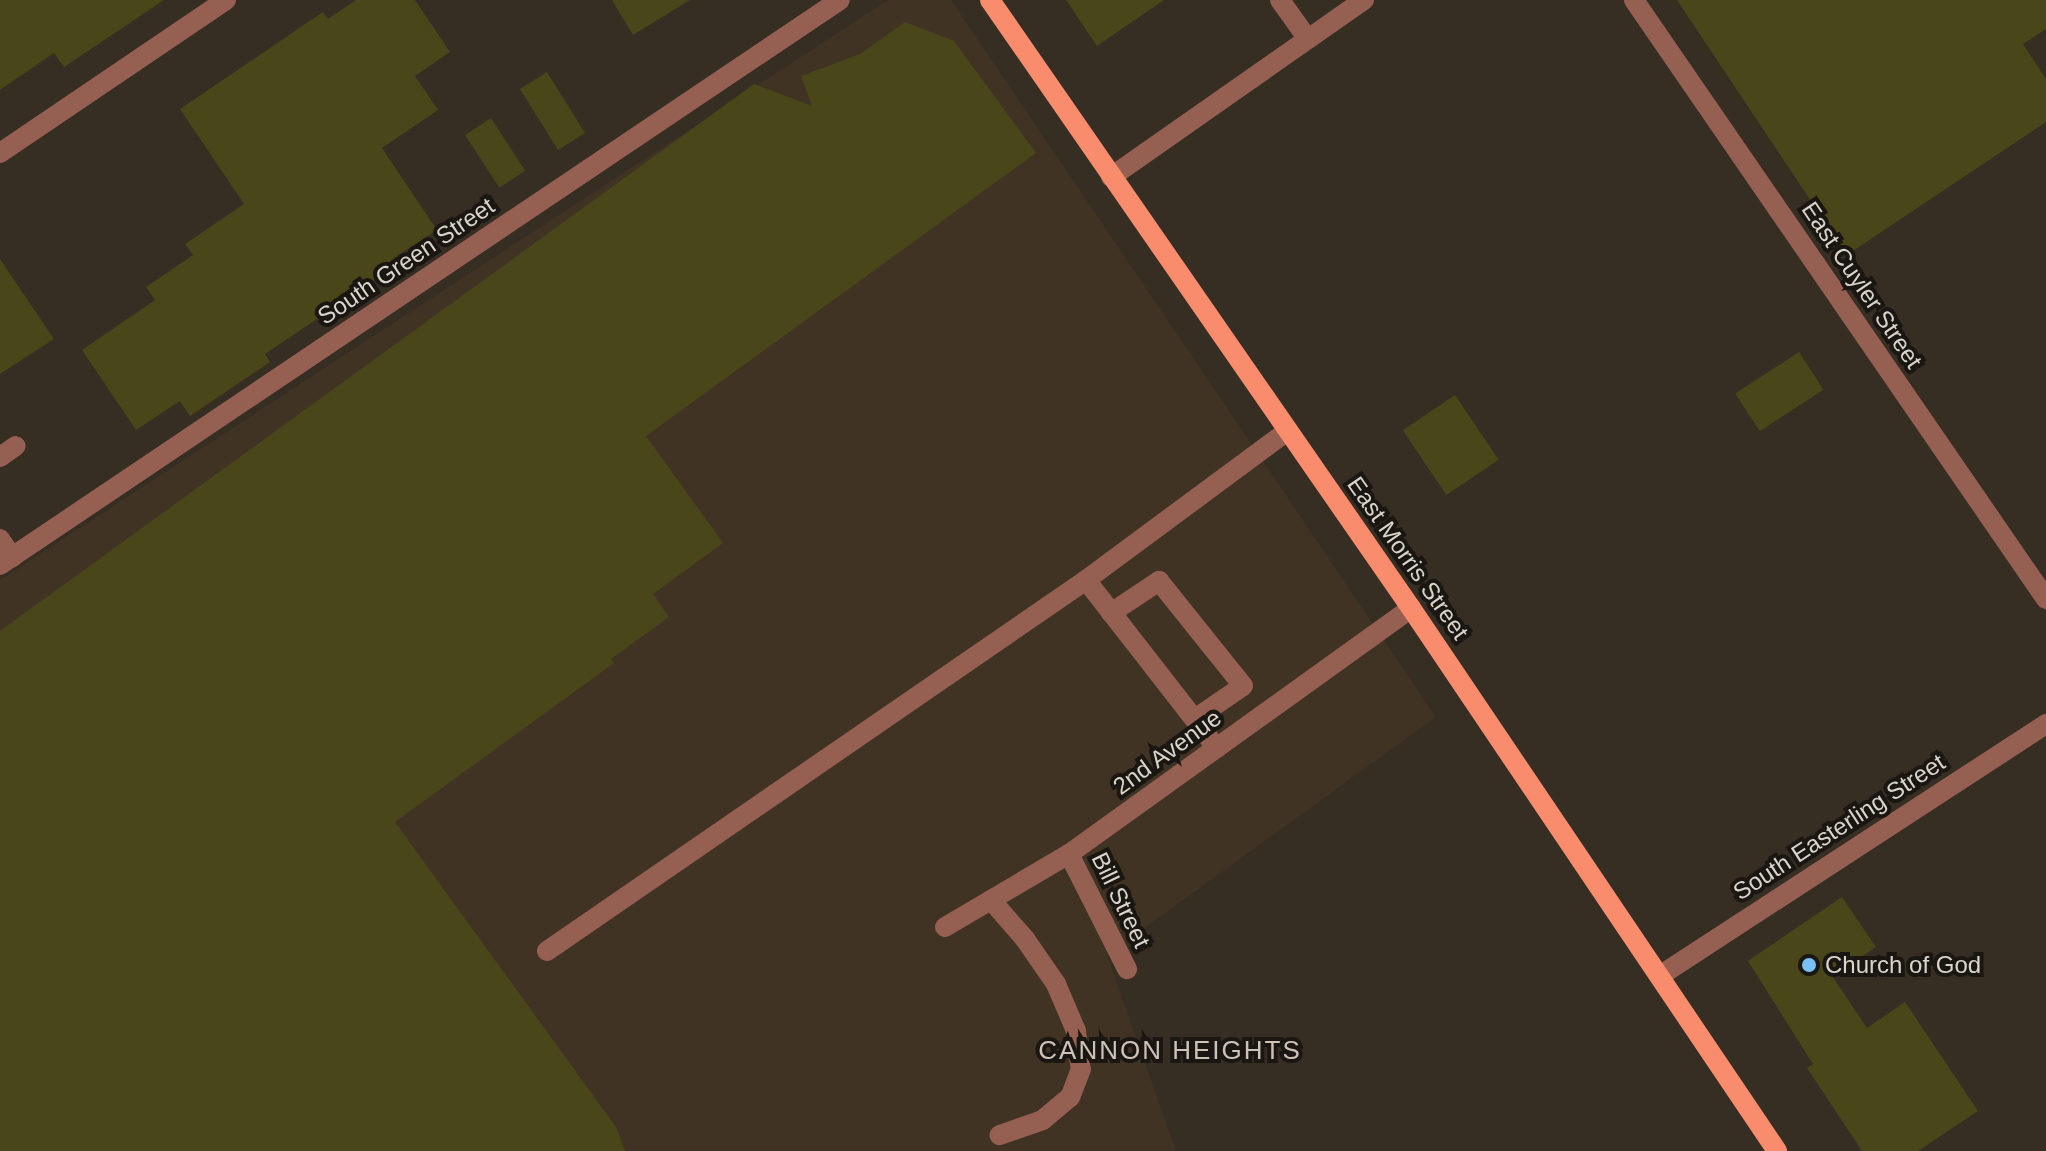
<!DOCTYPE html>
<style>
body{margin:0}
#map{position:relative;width:2046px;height:1151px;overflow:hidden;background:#362d23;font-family:Helvetica,sans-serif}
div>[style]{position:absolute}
.built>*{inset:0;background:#403323}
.building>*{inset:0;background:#49461a;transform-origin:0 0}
.minor>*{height:20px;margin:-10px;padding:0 10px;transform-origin:10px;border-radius:10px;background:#955f51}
.major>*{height:20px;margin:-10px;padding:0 10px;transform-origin:10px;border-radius:10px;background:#fa8c6e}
.dots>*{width:22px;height:22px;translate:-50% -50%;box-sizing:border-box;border:4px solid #1a1612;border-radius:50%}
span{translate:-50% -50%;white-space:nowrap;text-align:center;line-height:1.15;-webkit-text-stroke:8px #1a1612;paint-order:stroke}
.street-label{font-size:24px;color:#dad4cd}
.poi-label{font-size:24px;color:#dad4cd}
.left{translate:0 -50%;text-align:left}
.neighbourhood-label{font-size:26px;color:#cec2b6;letter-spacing:2px}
</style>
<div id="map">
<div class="built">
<div style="clip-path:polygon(888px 0,951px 0,1436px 717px,1107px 955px,1176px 1151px,0 1151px,0 580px)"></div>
</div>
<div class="building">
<div style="clip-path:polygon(0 0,164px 0,64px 67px,54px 53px,0 90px)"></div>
<div style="clip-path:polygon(356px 0,415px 0,450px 52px,415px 76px,438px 110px,382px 148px,437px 230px,394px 258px,398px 264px,265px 354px,270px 362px,190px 416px,180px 401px,136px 430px,82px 350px,155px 300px,146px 287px,193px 255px,185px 244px,244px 204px,180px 109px,323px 12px,328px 19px)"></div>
<div style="clip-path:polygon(612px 0,690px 0,633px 35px)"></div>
<div style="clip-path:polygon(1066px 0,1164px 0,1097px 46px)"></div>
<div style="clip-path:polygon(1677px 0,2046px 0,2046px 29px,2023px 44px,2046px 79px,2046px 122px,1847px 255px)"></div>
<div style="clip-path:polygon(905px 22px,954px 41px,1036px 153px,646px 436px,723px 543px,653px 594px,669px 617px,611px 659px,614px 663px,395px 822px,616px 1127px,625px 1151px,0 1151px,0 631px,754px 84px,812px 106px,801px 76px,860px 54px)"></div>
<div style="left:547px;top:72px;width:72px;height:32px;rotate:58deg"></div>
<div style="left:491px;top:118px;width:63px;height:31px;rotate:57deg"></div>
<div style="clip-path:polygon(0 259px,54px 339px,0 374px)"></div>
<div style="left:1799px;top:352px;width:45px;height:76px;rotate:57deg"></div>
<div style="left:1455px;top:395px;width:78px;height:63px;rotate:56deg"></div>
<div style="clip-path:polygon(1842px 897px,1876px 947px,1832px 976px,1867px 1028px,1905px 1002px,1978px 1111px,1918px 1151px,1862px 1151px,1807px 1068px,1813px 1064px,1748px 961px)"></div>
</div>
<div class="minor">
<div style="left:1280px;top:0;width:47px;rotate:54.6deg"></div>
<div style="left:1634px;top:0;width:727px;rotate:55.48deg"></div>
<div style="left:0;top:153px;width:273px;rotate:-34.1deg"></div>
<div style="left:1111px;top:177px;width:309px;rotate:-35deg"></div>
<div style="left:0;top:457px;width:19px;rotate:-35deg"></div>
<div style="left:0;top:539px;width:22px;rotate:56deg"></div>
<div style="left:0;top:565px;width:1012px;rotate:-33.93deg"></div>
<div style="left:1086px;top:580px;width:213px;rotate:52.1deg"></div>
<div style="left:1111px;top:613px;width:58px;rotate:-33.7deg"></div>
<div style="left:1159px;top:581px;width:134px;rotate:51.3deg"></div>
<div style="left:1243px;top:686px;width:58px;rotate:145.5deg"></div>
<div style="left:1069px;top:854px;width:129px;rotate:63.2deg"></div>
<div style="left:991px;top:900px;width:52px;rotate:48.9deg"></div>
<div style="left:1025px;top:939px;width:55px;rotate:55.4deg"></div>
<div style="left:1056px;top:984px;width:51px;rotate:66.9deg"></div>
<div style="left:1076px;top:1031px;width:38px;rotate:83deg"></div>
<div style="left:1081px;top:1069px;width:30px;rotate:111deg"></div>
<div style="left:1070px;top:1097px;width:35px;rotate:140deg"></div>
<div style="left:1043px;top:1120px;width:46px;rotate:160.8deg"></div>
<div style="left:945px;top:927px;width:144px;rotate:-30.5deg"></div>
<div style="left:1069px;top:854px;width:421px;rotate:-35.7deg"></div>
<div style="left:547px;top:951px;width:654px;rotate:-34.54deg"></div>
<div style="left:1086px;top:580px;width:250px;rotate:-36.5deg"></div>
<div style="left:1661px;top:975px;width:460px;rotate:-33.1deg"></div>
</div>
<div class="major">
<div style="left:990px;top:0;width:740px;rotate:55.3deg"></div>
<div style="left:1411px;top:608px;width:655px;rotate:56.02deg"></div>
</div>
<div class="dots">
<div style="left:1809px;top:965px;background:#79bff8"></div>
</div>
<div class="street-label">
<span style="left:406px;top:261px;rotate:-34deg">South Green Street</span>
<span style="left:1862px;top:285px;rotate:56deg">East Cuyler Street</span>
<span style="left:1408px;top:558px;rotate:55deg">East Morris Street</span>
<span style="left:1167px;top:752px;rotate:-36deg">2nd Avenue</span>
<span style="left:1839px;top:827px;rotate:-33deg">South Easterling Street</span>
<span style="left:1121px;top:900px;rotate:64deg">Bill Street</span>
</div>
<div class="poi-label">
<span class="left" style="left:1825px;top:965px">Church of God</span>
</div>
<div class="neighbourhood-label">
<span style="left:1170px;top:1051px">CANNON HEIGHTS</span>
</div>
</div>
